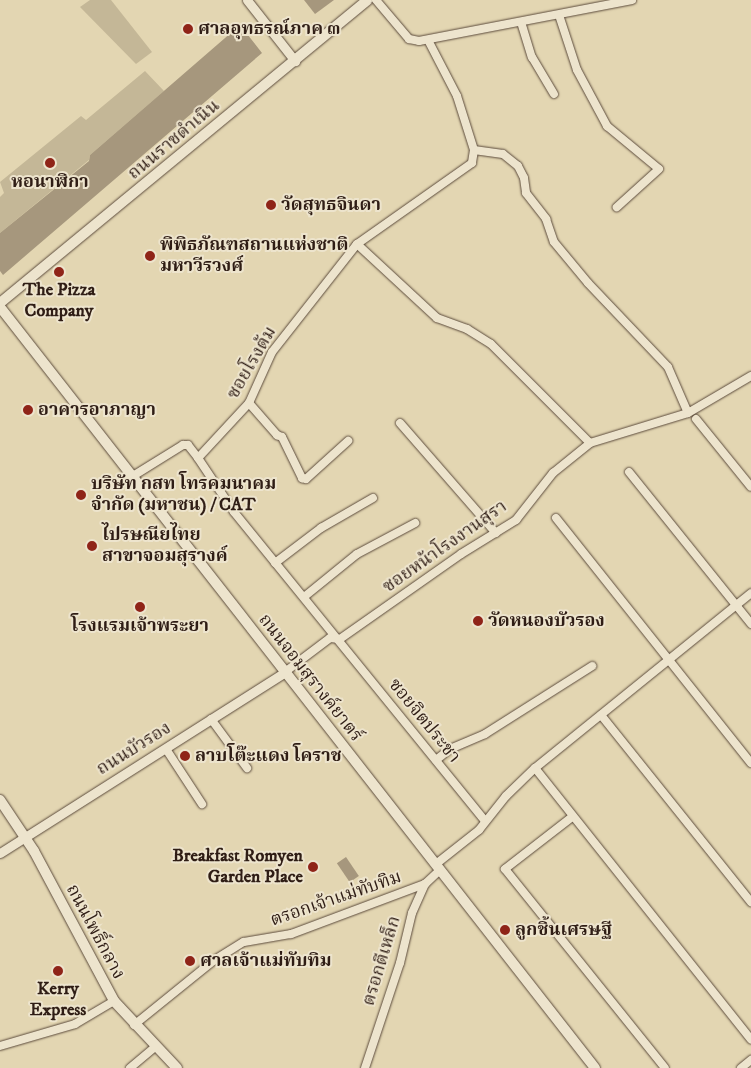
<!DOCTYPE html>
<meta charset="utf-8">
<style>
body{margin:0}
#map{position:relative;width:751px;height:1068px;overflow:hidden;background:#e3d6b2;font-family:"IM FELL DW Pica","Noto Serif Thai",serif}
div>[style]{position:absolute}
.green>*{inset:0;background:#c4b797}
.water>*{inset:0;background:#a6977d;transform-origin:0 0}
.roads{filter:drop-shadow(0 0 1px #5c4b3c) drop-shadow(0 0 1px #5c4b3c)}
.minor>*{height:8px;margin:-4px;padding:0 4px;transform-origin:4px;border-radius:4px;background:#ede4cd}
.tertiary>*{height:9px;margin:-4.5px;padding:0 4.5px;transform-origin:4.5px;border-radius:4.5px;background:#ede4cd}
.secondary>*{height:10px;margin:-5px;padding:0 5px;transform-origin:5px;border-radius:5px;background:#ede4cd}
.dots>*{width:14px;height:14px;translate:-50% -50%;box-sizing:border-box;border:2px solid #ede4cd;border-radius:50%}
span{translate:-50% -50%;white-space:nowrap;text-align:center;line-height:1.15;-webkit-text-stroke:4px #ede4cd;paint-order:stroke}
.poi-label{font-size:18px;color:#2f1d15;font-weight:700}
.left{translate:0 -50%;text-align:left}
.right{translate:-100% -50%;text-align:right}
.street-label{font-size:18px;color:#2f1d15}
</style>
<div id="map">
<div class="green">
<div style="clip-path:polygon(90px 0,111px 0,152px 52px,136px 64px,80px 7px)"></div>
<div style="clip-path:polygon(145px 71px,164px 91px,90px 155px,89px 160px,0 233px,0 197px,4px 193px,0 182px,81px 116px,86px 120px)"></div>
</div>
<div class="water">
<div style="clip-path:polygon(304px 0,334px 0,315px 14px)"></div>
<div style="clip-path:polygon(240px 25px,262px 53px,3px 275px,0 271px,0 233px,89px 161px,90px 155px)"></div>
<div style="left:346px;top:857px;width:23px;height:11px;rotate:56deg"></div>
</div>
<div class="roads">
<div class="minor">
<div style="left:376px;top:0;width:51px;rotate:49.8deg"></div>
<div style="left:409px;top:39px;width:10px;rotate:11deg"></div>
<div style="left:419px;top:41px;width:217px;rotate:-10.9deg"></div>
<div style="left:559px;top:15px;width:58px;rotate:71.9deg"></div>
<div style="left:577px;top:70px;width:64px;rotate:61.8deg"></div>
<div style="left:607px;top:126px;width:67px;rotate:39.6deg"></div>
<div style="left:659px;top:169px;width:57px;rotate:137.9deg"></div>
<div style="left:521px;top:22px;width:37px;rotate:73deg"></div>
<div style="left:532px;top:57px;width:43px;rotate:59.3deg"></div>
<div style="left:428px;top:40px;width:63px;rotate:62.6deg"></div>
<div style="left:457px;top:96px;width:57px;rotate:72.5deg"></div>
<div style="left:474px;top:150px;width:13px;rotate:99deg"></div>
<div style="left:472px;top:163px;width:141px;rotate:144.8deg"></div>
<div style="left:357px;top:244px;width:137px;rotate:128.2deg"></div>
<div style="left:272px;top:352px;width:56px;rotate:114.3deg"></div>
<div style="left:249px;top:403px;width:75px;rotate:132.8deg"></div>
<div style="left:198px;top:458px;width:65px;rotate:56.3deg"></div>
<div style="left:234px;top:512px;width:398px;rotate:50.9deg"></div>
<div style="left:474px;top:150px;width:29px;rotate:8deg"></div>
<div style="left:503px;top:154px;width:19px;rotate:39deg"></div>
<div style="left:518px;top:166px;width:13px;rotate:63deg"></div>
<div style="left:524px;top:178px;width:15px;rotate:82deg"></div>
<div style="left:526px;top:193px;width:33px;rotate:52deg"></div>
<div style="left:546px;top:219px;width:24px;rotate:71deg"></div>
<div style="left:554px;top:242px;width:53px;rotate:50.3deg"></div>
<div style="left:588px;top:283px;width:116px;rotate:46.4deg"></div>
<div style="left:668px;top:367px;width:50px;rotate:66.5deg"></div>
<div style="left:357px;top:244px;width:109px;rotate:42.8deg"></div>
<div style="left:437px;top:318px;width:32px;rotate:20deg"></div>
<div style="left:467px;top:329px;width:28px;rotate:32deg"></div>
<div style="left:491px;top:344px;width:140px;rotate:45deg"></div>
<div style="left:249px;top:403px;width:43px;rotate:48.8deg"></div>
<div style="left:277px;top:435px;width:5px;rotate:22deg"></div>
<div style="left:282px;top:437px;width:46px;rotate:64deg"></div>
<div style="left:302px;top:478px;width:4px;rotate:14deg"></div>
<div style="left:306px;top:479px;width:57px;rotate:-42.1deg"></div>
<div style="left:696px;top:419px;width:87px;rotate:51deg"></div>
<div style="left:400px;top:423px;width:146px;rotate:48.9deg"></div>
<div style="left:629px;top:472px;width:195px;rotate:51.2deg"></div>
<div style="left:133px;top:476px;width:59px;rotate:-31.8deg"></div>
<div style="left:183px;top:445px;width:5px"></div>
<div style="left:188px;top:445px;width:16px;rotate:52deg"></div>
<div style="left:556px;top:518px;width:313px;rotate:51.5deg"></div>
<div style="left:275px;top:563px;width:58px;rotate:-37.3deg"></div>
<div style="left:321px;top:528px;width:60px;rotate:-30deg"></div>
<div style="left:304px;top:597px;width:68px;rotate:-39.1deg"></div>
<div style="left:357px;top:554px;width:66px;rotate:-28.1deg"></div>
<div style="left:285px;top:672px;width:56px;rotate:-37.1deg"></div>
<div style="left:330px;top:638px;width:10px;rotate:6deg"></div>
<div style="left:340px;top:639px;width:148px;rotate:-35.1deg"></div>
<div style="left:461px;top:554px;width:65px;rotate:-31.7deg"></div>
<div style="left:516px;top:520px;width:60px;rotate:-51.8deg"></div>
<div style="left:553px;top:473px;width:48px;rotate:-39deg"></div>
<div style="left:590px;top:443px;width:102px;rotate:-17deg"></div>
<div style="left:688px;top:413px;width:73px;rotate:-30.4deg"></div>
<div style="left:601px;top:715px;width:240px;rotate:51.3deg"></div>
<div style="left:211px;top:719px;width:61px;rotate:53.7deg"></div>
<div style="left:166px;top:749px;width:66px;rotate:56.8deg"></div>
<div style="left:436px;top:760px;width:18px;rotate:-38deg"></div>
<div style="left:450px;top:749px;width:38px;rotate:-23deg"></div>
<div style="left:485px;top:734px;width:127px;rotate:-32.4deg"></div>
<div style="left:535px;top:768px;width:347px;rotate:51.5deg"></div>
<div style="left:572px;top:817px;width:85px;rotate:142.2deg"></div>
<div style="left:505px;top:869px;width:255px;rotate:51.2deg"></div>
<div style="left:436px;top:864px;width:55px;rotate:-38.3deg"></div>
<div style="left:479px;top:830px;width:43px;rotate:-51.5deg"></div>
<div style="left:506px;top:796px;width:40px;rotate:-44deg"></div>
<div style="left:535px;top:768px;width:278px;rotate:-39deg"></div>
<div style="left:134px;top:1025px;width:102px;rotate:-39deg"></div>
<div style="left:213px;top:961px;width:36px;rotate:-32deg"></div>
<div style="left:244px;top:942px;width:48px;rotate:-9.7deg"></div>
<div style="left:291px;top:934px;width:143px;rotate:-20.5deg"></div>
<div style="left:0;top:1046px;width:78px;rotate:-16.3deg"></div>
<div style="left:75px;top:1024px;width:45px;rotate:-30.5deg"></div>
<div style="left:130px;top:1068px;width:33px;rotate:-40deg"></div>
<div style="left:365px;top:1068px;width:111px;rotate:-71.6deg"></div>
<div style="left:400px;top:963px;width:51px;rotate:-76.5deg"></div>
<div style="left:412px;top:913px;width:32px;rotate:-66deg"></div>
<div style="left:425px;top:884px;width:21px;rotate:-43deg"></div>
<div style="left:741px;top:1068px;width:13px;rotate:-39deg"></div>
</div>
<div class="tertiary">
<div style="left:247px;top:0;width:78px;rotate:51.8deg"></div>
<div style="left:0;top:853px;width:338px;rotate:-32.4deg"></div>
</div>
<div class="secondary">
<div style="left:0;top:303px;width:476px;rotate:-39.5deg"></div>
<div style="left:0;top:307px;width:966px;rotate:51.98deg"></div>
<div style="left:0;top:800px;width:61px;rotate:56.3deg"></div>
<div style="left:34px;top:851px;width:170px;rotate:61.9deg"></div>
<div style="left:114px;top:1001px;width:92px;rotate:46.8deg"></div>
</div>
</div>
<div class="dots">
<div style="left:188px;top:29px;background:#8f2418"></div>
<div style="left:50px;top:163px;background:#8f2418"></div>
<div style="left:271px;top:205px;background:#8f2418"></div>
<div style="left:150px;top:256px;background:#8f2418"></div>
<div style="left:59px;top:272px;background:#8f2418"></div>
<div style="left:28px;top:410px;background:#8f2418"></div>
<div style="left:81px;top:495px;background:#8f2418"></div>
<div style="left:92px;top:546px;background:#8f2418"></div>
<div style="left:140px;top:607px;background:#8f2418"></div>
<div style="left:478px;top:621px;background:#8f2418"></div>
<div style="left:185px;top:756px;background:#8f2418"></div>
<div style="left:313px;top:867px;background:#8f2418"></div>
<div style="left:505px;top:930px;background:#8f2418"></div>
<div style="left:190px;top:961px;background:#8f2418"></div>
<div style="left:58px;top:971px;background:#8f2418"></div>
</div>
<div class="poi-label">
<span class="left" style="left:198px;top:29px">ศาลอุทธรณ์ภาค ๓</span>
<span style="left:50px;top:182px">หอนาฬิกา</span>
<span class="left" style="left:281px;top:205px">วัดสุทธจินดา</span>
<span class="left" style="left:160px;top:256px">พิพิธภัณฑสถานแห่งชาติ<br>มหาวีรวงศ์</span>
<span style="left:59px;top:301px">The Pizza<br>Company</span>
<span class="left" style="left:38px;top:410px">อาคารอาภาญา</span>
<span class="left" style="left:91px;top:495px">บริษัท กสท โทรคมนาคม<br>จำกัด (มหาชน) / CAT</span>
<span class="left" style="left:102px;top:546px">ไปรษณียไทย<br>สาขาจอมสุรางค์</span>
<span class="left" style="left:488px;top:621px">วัดหนองบัวรอง</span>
<span style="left:140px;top:626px">โรงแรมเจ้าพระยา</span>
<span class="left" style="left:195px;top:756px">ลาบโต๊ะแดง โคราช</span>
<span class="right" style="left:303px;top:867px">Breakfast Romyen<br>Garden Place</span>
<span class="left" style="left:515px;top:930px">ลูกชิ้นเศรษฐี</span>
<span class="left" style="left:200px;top:961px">ศาลเจ้าแม่ทับทิม</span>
<span style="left:58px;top:1000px">Kerry<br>Express</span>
</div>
<div class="street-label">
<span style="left:174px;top:140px;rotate:-40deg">ถนนราชดำเนิน</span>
<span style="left:252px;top:363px;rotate:-60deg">ซอยโรงต้ม</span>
<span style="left:445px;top:547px;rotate:-35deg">ซอยหน้าโรงงานสุรา</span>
<span style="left:310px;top:678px;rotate:52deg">ถนนจอมสุรางค์ยาตร์</span>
<span style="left:424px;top:721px;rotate:51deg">ซอยจิตประชา</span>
<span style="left:134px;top:749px;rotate:-32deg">ถนนบัวรอง</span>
<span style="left:336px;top:899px;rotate:-19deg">ตรอกเจ้าแม่ทับทิม</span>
<span style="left:95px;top:932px;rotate:62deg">ถนนโพธิ์กลาง</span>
<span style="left:382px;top:961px;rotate:-73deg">ตรอกตีเหล็ก</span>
</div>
</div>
